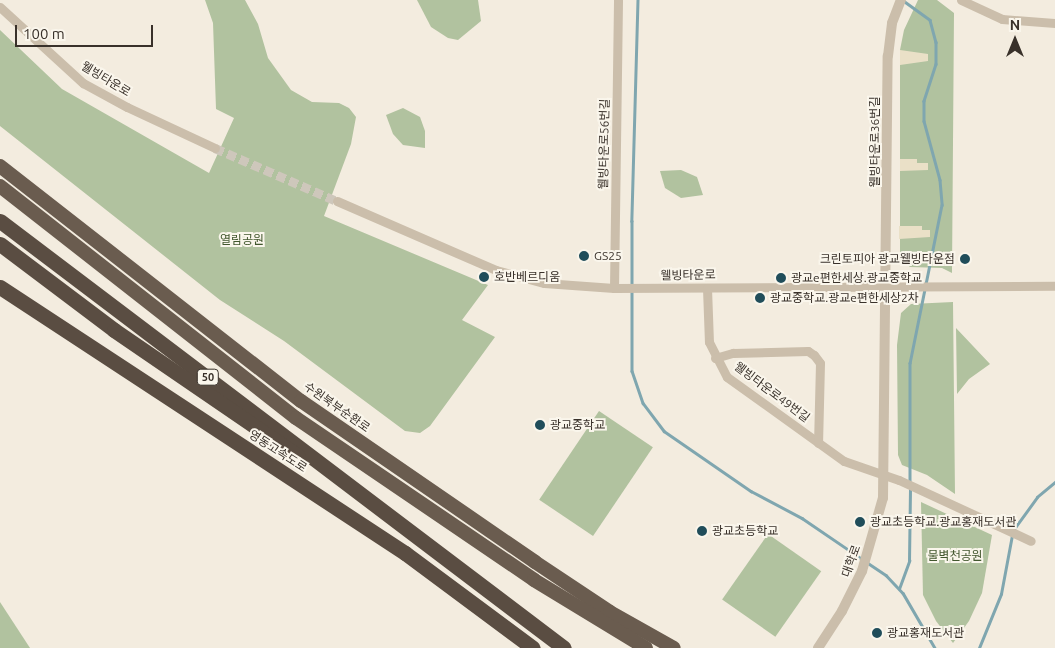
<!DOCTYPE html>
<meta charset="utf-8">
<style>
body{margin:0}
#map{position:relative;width:1055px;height:648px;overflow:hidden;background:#f3ecdf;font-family:Ubuntu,"Noto Sans KR",sans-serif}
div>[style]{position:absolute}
.green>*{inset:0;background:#b1c29f;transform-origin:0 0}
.plaza>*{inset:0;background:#eae0c7}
.stream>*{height:2.5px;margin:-1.25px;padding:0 1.25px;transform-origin:1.25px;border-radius:1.25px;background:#7fa6af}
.minor-tunnel>*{height:9px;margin-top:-4.5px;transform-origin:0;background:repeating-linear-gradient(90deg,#cec7bb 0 9px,transparent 0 13.5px)}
.minor>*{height:9px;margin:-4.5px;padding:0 4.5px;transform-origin:4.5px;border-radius:4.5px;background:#cbbeab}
.tertiary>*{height:10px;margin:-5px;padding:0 5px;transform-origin:5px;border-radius:5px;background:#cbbeab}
.trunk>*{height:14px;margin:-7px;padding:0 7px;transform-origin:7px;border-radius:7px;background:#6a5c4f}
.motorway>*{height:15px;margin:-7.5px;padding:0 7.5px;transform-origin:7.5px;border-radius:7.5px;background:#5a4d42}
.dots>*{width:14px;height:14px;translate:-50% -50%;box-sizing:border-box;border:2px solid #faf6ec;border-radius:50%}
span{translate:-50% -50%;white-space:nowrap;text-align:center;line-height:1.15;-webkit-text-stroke:4px #faf6ec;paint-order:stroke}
.shield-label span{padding:1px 4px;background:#faf6ec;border:1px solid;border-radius:4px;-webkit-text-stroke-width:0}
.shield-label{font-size:11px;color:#39312a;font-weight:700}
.street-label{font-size:12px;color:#39312a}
.park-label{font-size:12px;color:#42572e}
.poi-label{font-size:12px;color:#39312a}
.left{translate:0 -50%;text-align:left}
.right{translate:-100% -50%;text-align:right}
.north{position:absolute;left:990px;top:15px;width:50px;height:50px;-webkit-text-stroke:4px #faf6ec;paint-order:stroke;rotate:0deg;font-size:14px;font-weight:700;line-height:20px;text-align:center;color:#39312a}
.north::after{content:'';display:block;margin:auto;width:18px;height:22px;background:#39312a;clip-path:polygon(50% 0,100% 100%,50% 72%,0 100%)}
.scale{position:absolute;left:15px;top:25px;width:138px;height:22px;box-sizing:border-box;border:2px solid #39312a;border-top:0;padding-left:6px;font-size:15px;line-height:18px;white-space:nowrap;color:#39312a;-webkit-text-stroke:4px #faf6ec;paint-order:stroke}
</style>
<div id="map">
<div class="green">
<div style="clip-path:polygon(205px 0,245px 0,258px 24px,268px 58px,291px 90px,312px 102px,339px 103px,349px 108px,356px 117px,351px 144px,324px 216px,488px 285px,462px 320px,495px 337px,430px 426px,420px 433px,405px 431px,284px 341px,220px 300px,0 126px,0 30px,62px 89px,209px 173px,234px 118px,216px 109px,213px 23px)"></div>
<div style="clip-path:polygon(417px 0,478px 0,481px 21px,458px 40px,448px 38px,431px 27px)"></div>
<div style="clip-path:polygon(918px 0,937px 0,954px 13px,952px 273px,942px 268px,910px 267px,900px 258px,900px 50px,904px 30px)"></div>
<div style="clip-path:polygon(403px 108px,420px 117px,425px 131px,425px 148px,403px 145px,393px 134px,386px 115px)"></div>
<div style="clip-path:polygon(681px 170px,697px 177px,703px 195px,681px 198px,665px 188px,660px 171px)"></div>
<div style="clip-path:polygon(953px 302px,955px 494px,927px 475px,902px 465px,898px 455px,897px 345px,901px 313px,911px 304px)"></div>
<div style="clip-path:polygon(956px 328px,990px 364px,969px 379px,957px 394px)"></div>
<div style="left:599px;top:411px;width:65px;height:107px;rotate:34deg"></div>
<div style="clip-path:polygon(921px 502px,992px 535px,982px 593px,969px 621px,953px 643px,936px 621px,923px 595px)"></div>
<div style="left:768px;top:534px;width:65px;height:80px;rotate:35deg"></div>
<div style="clip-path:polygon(0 602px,30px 648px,0 648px)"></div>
</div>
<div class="plaza">
<div style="clip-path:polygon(900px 50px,928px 54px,928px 61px,900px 65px)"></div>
<div style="clip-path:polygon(900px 159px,917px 159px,917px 163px,928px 163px,928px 170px,900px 171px)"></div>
<div style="clip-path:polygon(899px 226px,922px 226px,922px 230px,930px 230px,930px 237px,899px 239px)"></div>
</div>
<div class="stream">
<div style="left:638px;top:0;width:221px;rotate:91.6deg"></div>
<div style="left:632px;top:221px;width:150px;rotate:90deg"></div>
<div style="left:632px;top:371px;width:34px;rotate:71deg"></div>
<div style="left:643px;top:403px;width:35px;rotate:53deg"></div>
<div style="left:664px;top:431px;width:106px;rotate:34.6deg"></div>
<div style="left:751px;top:491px;width:58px;rotate:27.9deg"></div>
<div style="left:802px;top:518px;width:73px;rotate:34.3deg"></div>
<div style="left:904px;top:1px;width:32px;rotate:36deg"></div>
<div style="left:930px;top:20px;width:23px;rotate:75deg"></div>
<div style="left:936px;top:42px;width:22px;rotate:90deg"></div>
<div style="left:936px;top:64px;width:39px;rotate:108deg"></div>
<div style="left:924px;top:101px;width:20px;rotate:90deg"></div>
<div style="left:924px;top:121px;width:61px;rotate:74.8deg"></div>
<div style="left:940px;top:180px;width:25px;rotate:85deg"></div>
<div style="left:942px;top:205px;width:161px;rotate:101.4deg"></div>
<div style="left:910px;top:363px;width:119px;rotate:90deg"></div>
<div style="left:1014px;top:529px;width:39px;rotate:-54deg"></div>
<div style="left:1037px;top:497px;width:23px;rotate:-40deg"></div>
<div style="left:868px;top:563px;width:22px;rotate:34deg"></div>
<div style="left:886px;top:575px;width:25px;rotate:47deg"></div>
<div style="left:903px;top:593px;width:64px;rotate:59.8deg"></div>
<div style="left:899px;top:589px;width:30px;rotate:-70deg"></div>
<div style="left:909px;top:561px;width:74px;rotate:-89.2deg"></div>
<div style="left:979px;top:648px;width:58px;rotate:-67.8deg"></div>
<div style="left:1001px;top:594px;width:60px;rotate:-79.4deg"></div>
</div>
<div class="minor-tunnel">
<div style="left:215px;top:148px;width:133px;rotate:23.5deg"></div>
</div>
<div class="minor">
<div style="left:961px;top:0;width:45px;rotate:24.9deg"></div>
<div style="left:1002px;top:19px;width:53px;rotate:4.3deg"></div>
<div style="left:0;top:7px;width:113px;rotate:42.5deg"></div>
<div style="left:83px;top:83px;width:50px;rotate:28.6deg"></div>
<div style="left:127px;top:107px;width:97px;rotate:25deg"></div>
<div style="left:337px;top:201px;width:173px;rotate:23.5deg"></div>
<div style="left:496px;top:270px;width:50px;rotate:15.2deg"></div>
<div style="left:544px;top:283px;width:70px;rotate:4.1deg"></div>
<div style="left:614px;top:288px;width:441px;rotate:-0.3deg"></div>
<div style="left:614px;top:288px;width:288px;rotate:-89.2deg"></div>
<div style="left:707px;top:288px;width:54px;rotate:87.9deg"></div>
<div style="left:709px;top:342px;width:39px;rotate:63deg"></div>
<div style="left:727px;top:377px;width:144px;rotate:35.7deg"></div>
<div style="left:844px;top:461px;width:58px;rotate:19.1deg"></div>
<div style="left:899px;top:480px;width:145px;rotate:24.8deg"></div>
<div style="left:715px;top:358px;width:19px;rotate:-16deg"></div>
<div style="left:733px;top:353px;width:75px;rotate:-1.5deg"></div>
<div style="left:808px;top:351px;width:7px;rotate:34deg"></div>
<div style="left:814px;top:355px;width:10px;rotate:53deg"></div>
<div style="left:820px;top:363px;width:80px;rotate:91.4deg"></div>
</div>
<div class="tertiary">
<div style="left:818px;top:648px;width:44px;rotate:-57deg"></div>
<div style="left:842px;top:611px;width:45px;rotate:-63.4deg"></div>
<div style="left:862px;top:571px;width:76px;rotate:-74deg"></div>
<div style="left:883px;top:498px;width:442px;rotate:-89.4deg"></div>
<div style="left:888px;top:56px;width:33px;rotate:-83deg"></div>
<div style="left:892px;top:23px;width:25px;rotate:-69deg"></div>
</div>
<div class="trunk">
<div style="left:0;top:166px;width:382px;rotate:38deg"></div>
<div style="left:301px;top:401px;width:284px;rotate:34.5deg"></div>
<div style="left:535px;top:562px;width:90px;rotate:33.7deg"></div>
<div style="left:610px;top:612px;width:73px;rotate:29.4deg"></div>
<div style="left:0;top:186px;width:376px;rotate:38.1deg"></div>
<div style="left:296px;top:418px;width:288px;rotate:34.2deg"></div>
<div style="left:534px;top:580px;width:131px;rotate:31.3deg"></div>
</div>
<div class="motorway">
<div style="left:0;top:221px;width:707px;rotate:37.13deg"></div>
<div style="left:0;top:244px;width:143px;rotate:37deg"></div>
<div style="left:114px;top:330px;width:223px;rotate:34.4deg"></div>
<div style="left:0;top:287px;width:485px;rotate:33.3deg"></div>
<div style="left:405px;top:553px;width:159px;rotate:36.6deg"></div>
</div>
<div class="dots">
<div style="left:584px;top:256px;background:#204d5a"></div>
<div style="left:965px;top:259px;background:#204d5a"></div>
<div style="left:484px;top:277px;background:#204d5a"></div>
<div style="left:781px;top:278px;background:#204d5a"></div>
<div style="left:760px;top:298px;background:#204d5a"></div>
<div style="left:540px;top:425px;background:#204d5a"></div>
<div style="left:860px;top:522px;background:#204d5a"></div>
<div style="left:702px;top:531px;background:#204d5a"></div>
<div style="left:877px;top:633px;background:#204d5a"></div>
</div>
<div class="shield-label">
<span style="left:208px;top:377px">50</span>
</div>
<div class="street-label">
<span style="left:106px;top:79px;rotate:31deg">웰빙타운로</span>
<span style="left:875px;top:142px;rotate:-90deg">웰빙타운로36번길</span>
<span style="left:604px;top:144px;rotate:-89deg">웰빙타운로56번길</span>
<span style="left:688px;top:275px;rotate:-1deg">웰빙타운로</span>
<span style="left:772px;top:392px;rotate:37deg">웰빙타운로49번길</span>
<span style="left:337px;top:407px;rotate:35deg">수원북부순환로</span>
<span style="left:278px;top:451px;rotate:33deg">영동고속도로</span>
<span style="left:851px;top:561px;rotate:-70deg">대학로</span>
</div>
<div class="park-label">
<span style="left:242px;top:240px">열림공원</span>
<span style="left:955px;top:556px">물벽천공원</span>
</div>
<div class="poi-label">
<span class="left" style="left:594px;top:256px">GS25</span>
<span class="right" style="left:955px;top:259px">크린토피아 광교웰빙타운점</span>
<span class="left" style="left:494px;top:277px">호반베르디움</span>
<span class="left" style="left:791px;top:278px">광교e편한세상.광교중학교</span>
<span class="left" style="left:770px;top:298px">광교중학교.광교e편한세상2차</span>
<span class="left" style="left:550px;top:425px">광교중학교</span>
<span class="left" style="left:870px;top:522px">광교초등학교.광교홍재도서관</span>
<span class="left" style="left:712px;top:531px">광교초등학교</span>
<span class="left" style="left:887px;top:633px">광교홍재도서관</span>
</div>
<div class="north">N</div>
<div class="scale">100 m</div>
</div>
